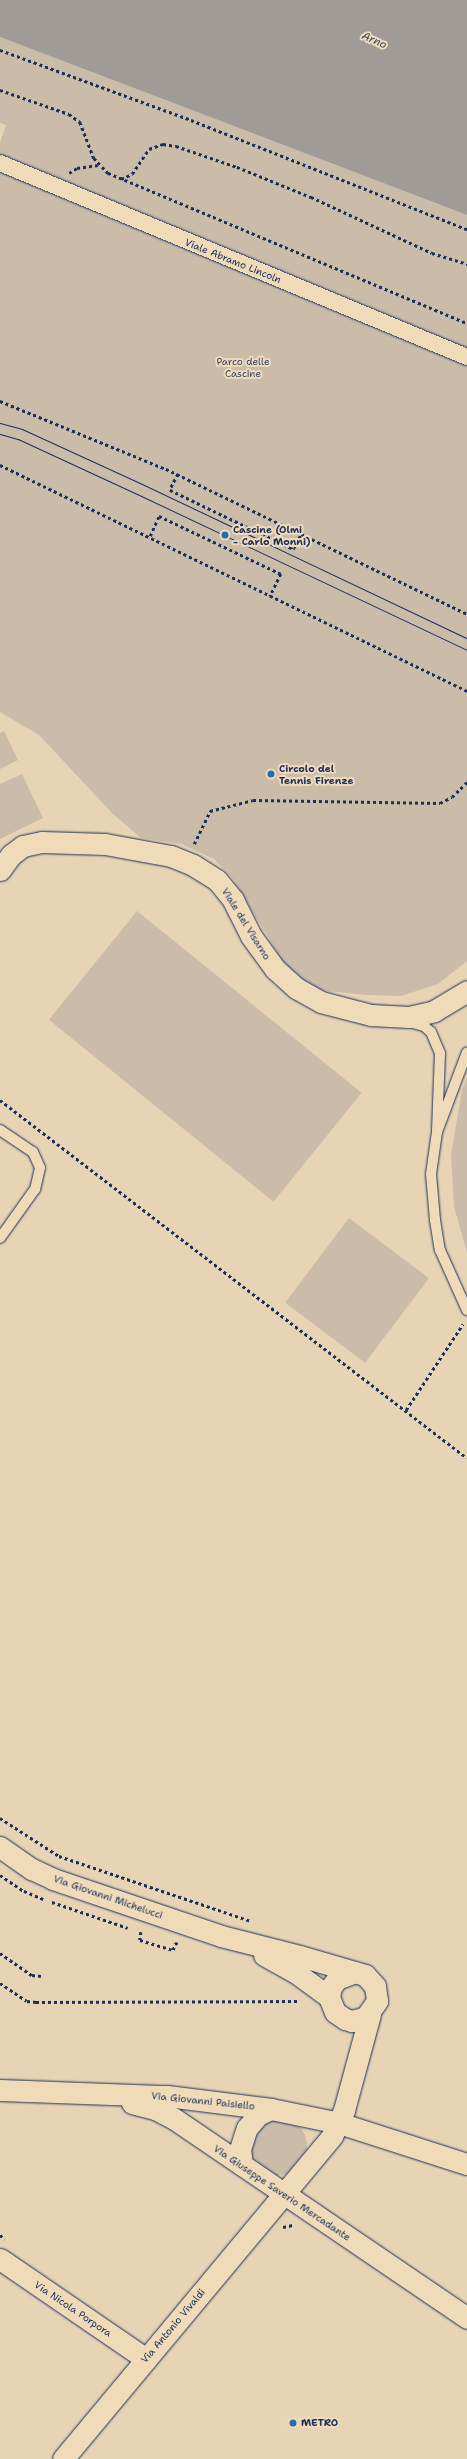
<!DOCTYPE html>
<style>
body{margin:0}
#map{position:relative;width:467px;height:2459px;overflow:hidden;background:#e7d4b5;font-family:"Shantell Sans",sans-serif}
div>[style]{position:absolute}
.green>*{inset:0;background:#cabca9;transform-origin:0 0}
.round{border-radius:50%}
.water>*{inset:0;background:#a19b97}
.path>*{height:2.5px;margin-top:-1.25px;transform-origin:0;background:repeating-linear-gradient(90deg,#1b2f5e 0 3px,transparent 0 6px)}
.roads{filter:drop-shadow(0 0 1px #1b2f5e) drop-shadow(0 0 1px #1b2f5e)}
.service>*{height:10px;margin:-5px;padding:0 5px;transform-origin:5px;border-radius:5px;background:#f0dbb9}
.pedestrian>*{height:16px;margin:-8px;padding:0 8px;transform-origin:8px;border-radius:8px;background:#f0dbb9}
.minor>*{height:21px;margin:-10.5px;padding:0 10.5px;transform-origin:10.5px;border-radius:10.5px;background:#f0dbb9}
.tram>*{height:1px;margin:-0.5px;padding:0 0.5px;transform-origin:0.5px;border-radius:0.5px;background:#1b2f5e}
.dots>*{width:11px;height:11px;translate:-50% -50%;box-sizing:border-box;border:2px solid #f0dbb9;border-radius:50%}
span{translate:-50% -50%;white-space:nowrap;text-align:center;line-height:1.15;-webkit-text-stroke:4px #f0dbb9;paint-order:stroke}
.street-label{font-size:10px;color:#1b2f5e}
.park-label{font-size:10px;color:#354469}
.poi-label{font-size:10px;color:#1b2f5e;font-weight:700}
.left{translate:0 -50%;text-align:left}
.water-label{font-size:11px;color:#3c4a6c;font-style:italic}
</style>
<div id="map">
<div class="green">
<div style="clip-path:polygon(0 37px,467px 215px,467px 961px,438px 984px,401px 996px,365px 995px,319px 990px,300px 979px,285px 965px,233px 879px,214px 859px,181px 844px,141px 838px,112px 813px,39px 735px,0 712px,0 143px,6px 125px,0 123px)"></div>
<div style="clip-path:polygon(4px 731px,18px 760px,0 769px,0 733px)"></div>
<div style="clip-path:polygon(22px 774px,43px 818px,0 839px,0 784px)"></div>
<div style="left:137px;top:911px;width:289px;height:140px;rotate:39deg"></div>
<div style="clip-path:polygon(467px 1078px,467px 1252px,454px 1207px,451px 1155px,462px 1090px)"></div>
<div style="left:349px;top:1218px;width:100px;height:106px;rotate:37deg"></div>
<div class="round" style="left:249px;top:2117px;width:58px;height:58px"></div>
</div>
<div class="water">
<div style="clip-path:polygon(0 0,467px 0,467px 215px,0 37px)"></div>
</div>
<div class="path">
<div style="left:0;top:50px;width:203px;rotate:20.1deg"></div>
<div style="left:191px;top:120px;width:297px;rotate:21.6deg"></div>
<div style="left:0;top:90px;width:73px;rotate:19.2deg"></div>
<div style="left:69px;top:114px;width:14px;rotate:36deg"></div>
<div style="left:80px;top:122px;width:39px;rotate:69deg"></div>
<div style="left:94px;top:158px;width:21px;rotate:47deg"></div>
<div style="left:108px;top:173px;width:389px;rotate:22.7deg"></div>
<div style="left:69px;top:173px;width:9px;rotate:-32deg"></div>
<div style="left:77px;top:168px;width:21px;rotate:-8deg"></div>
<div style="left:121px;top:179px;width:12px;rotate:-24deg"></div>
<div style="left:132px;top:174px;width:30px;rotate:-56deg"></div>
<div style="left:149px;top:149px;width:15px;rotate:-20deg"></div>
<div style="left:163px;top:144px;width:13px;rotate:9deg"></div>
<div style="left:176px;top:146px;width:65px;rotate:19deg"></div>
<div style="left:237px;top:167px;width:80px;rotate:22.1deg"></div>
<div style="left:311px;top:197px;width:133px;rotate:24.8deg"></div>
<div style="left:432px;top:253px;width:37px;rotate:17deg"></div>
<div style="left:0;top:401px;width:179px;rotate:22.3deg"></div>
<div style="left:166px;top:469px;width:334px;rotate:25.7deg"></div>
<div style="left:0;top:465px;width:519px;rotate:25.82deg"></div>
<div style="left:178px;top:474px;width:18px;rotate:117deg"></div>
<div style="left:170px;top:490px;width:136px;rotate:25.6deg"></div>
<div style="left:293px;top:549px;width:17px;rotate:-62deg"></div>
<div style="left:150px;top:536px;width:22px;rotate:-66deg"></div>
<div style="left:159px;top:516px;width:135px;rotate:25.4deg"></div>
<div style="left:281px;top:574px;width:25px;rotate:116deg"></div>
<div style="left:194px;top:844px;width:37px;rotate:-64deg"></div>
<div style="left:210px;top:811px;width:44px;rotate:-14.3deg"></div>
<div style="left:253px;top:800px;width:187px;rotate:0.9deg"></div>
<div style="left:440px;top:803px;width:13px;rotate:-27deg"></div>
<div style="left:452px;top:797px;width:21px;rotate:-45deg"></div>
<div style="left:0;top:1100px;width:588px;rotate:37.47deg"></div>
<div style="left:406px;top:1410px;width:103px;rotate:-56.5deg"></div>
<div style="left:0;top:1818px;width:70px;rotate:32.8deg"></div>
<div style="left:59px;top:1856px;width:203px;rotate:18.7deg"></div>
<div style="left:0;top:1875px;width:29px;rotate:34deg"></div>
<div style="left:24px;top:1891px;width:21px;rotate:23deg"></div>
<div style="left:52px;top:1902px;width:80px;rotate:18.9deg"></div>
<div style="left:141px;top:1932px;width:8px;rotate:97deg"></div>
<div style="left:140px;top:1940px;width:34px;rotate:17deg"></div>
<div style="left:173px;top:1950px;width:7px;rotate:-74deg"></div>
<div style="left:175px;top:1943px;width:3px;rotate:18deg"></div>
<div style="left:0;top:1953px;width:39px;rotate:35deg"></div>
<div style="left:32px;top:1975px;width:9px;rotate:6deg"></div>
<div style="left:0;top:1983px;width:32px;rotate:34deg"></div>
<div style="left:27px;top:2001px;width:9px;rotate:6deg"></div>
<div style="left:36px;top:2002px;width:263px;rotate:-0.2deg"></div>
<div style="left:283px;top:2227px;width:10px;rotate:-11deg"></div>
<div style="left:0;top:2235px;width:6px;rotate:39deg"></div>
</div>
<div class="roads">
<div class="service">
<div style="left:409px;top:1022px;width:16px;rotate:15deg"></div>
<div style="left:424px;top:1026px;width:9px;rotate:41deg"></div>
<div style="left:431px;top:1032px;width:23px;rotate:67deg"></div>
<div style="left:440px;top:1053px;width:79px;rotate:92.2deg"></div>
<div style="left:437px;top:1132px;width:85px;rotate:-69.4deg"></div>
<div style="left:0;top:1130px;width:40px;rotate:34deg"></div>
<div style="left:33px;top:1152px;width:17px;rotate:66deg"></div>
<div style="left:40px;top:1168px;width:22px;rotate:103deg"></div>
<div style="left:35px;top:1189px;width:60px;rotate:125.5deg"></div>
<div style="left:437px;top:1132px;width:42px;rotate:98.1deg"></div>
<div style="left:431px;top:1174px;width:46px;rotate:85deg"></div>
<div style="left:435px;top:1220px;width:30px;rotate:81deg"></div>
<div style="left:440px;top:1250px;width:66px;rotate:65.8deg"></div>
</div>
<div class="pedestrian">
<div style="left:0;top:163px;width:506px;rotate:22.56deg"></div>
</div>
<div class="minor">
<div style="left:0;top:870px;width:19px;rotate:-54deg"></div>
<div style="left:11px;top:855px;width:15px;rotate:-37deg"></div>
<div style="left:23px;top:846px;width:19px;rotate:-12deg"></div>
<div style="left:42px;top:842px;width:63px;rotate:1.8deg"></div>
<div style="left:105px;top:844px;width:67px;rotate:10.3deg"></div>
<div style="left:171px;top:856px;width:24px;rotate:22deg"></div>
<div style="left:193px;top:865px;width:28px;rotate:32deg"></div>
<div style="left:217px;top:880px;width:26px;rotate:51deg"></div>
<div style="left:233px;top:900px;width:40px;rotate:63.4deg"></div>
<div style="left:251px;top:936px;width:41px;rotate:54deg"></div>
<div style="left:275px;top:969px;width:28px;rotate:42deg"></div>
<div style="left:296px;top:988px;width:29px;rotate:29deg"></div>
<div style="left:321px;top:1002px;width:52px;rotate:14.6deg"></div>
<div style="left:371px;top:1015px;width:38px;rotate:3deg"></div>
<div style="left:409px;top:1017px;width:26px;rotate:-13deg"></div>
<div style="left:434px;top:1011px;width:39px;rotate:-31deg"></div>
<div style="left:0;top:1847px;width:39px;rotate:35deg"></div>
<div style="left:32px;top:1869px;width:23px;rotate:25deg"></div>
<div style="left:53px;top:1879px;width:177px;rotate:18.7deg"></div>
<div style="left:221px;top:1936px;width:81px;rotate:14.2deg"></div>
<div style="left:300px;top:1956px;width:68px;rotate:16.3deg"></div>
<div style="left:365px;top:1975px;width:15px;rotate:48deg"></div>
<div style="left:375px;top:1986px;width:15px;rotate:82deg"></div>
<div style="left:377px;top:2001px;width:19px;rotate:125deg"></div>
<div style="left:366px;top:2017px;width:15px;rotate:164deg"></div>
<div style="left:352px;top:2021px;width:7px;rotate:-164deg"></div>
<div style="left:345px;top:2019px;width:12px;rotate:-145deg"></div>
<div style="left:335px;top:2012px;width:16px;rotate:-112deg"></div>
<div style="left:329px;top:1997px;width:10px;rotate:-79deg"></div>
<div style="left:331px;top:1987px;width:10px;rotate:-53deg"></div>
<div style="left:337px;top:1979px;width:19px;rotate:-21deg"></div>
<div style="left:264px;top:1955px;width:35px;rotate:29deg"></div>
<div style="left:295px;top:1972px;width:42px;rotate:36.3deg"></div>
<div style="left:0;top:2090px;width:167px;rotate:2.1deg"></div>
<div style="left:167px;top:2096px;width:105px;rotate:7.1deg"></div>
<div style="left:271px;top:2109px;width:69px;rotate:11.6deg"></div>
<div style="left:339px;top:2123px;width:134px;rotate:17.8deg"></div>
<div style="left:132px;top:2103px;width:24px;rotate:15deg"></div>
<div style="left:155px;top:2109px;width:20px;rotate:27deg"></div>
<div style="left:173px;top:2118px;width:356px;rotate:34.2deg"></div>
<div style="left:242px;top:2165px;width:16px;rotate:-97deg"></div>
<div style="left:240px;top:2149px;width:22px;rotate:-72deg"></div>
<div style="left:247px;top:2128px;width:17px;rotate:-50deg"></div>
<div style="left:258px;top:2115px;width:14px;rotate:-25deg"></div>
<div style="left:0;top:2259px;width:177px;rotate:34.4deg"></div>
<div style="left:63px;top:2459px;width:420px;rotate:-50.2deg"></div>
<div style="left:332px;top:2136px;width:29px;rotate:-65deg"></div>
<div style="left:344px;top:2110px;width:99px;rotate:-74.8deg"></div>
</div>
</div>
<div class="tram">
<div style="left:0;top:423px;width:23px;rotate:15deg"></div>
<div style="left:22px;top:429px;width:132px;rotate:24.6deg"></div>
<div style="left:142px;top:484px;width:360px;rotate:25.4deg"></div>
<div style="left:0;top:434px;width:19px;rotate:16deg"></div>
<div style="left:18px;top:439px;width:131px;rotate:24.8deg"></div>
<div style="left:137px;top:494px;width:365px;rotate:25.3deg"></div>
</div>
<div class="dots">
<div style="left:225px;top:535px;background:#1f6fb2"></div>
<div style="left:271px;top:774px;background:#1f6fb2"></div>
<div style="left:293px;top:2423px;background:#1f6fb2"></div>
</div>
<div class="street-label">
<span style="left:233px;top:261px;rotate:22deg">Viale Abramo Lincoln</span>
<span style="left:246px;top:924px;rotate:58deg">Viale del Visarno</span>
<span style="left:108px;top:1897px;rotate:19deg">Via Giovanni Michelucci</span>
<span style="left:203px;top:2101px;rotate:6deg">Via Giovanni Paisiello</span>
<span style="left:282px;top:2193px;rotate:34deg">Via Giuseppe Saverio Mercadante</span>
<span style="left:73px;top:2309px;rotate:34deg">Via Nicola Porpora</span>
<span style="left:173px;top:2326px;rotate:-50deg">Via Antonio Vivaldi</span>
</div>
<div class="park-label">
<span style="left:243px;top:367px">Parco delle<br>Cascine</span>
</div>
<div class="poi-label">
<span class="left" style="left:233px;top:535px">Cascine (Olmi<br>- Carlo Monni)</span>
<span class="left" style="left:279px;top:774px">Circolo del<br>Tennis Firenze</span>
<span class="left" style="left:301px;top:2423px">METRO</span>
</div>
<div class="water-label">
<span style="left:374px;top:41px;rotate:24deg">Arno</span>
</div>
</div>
